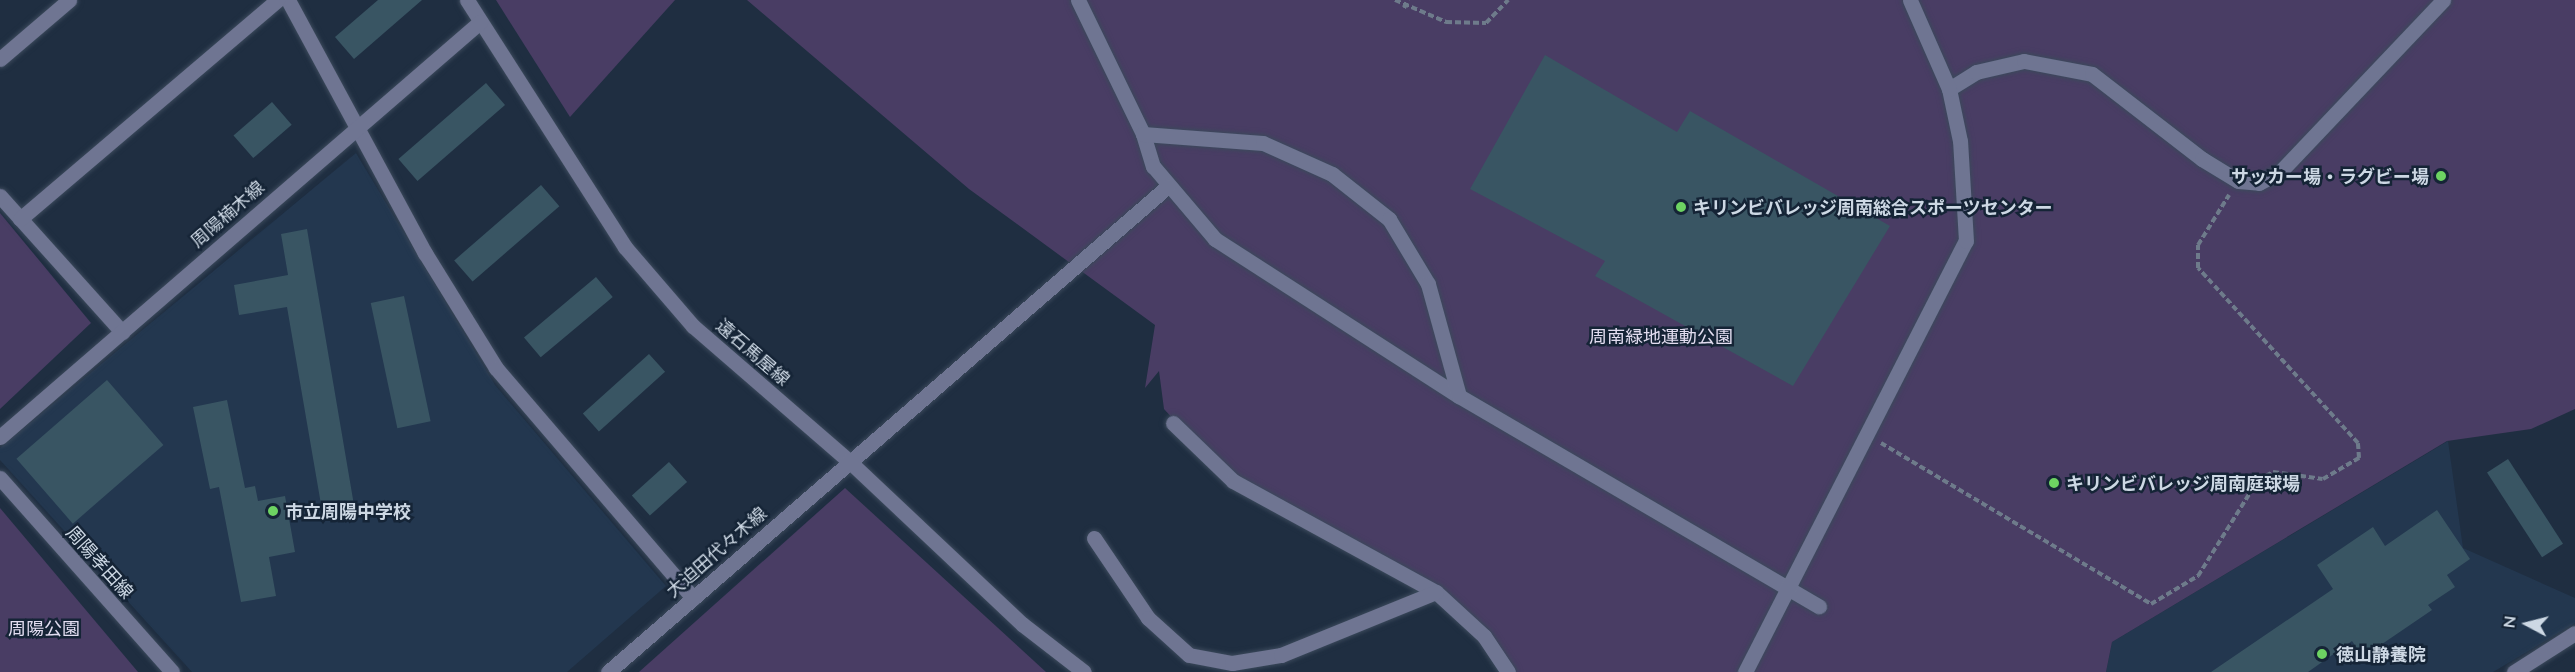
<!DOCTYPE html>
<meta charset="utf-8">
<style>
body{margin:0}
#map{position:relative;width:2575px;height:672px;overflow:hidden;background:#1f2e41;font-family:Lato,"Noto Sans JP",sans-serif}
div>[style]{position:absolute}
.built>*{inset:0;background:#23374f}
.green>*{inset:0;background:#493d64}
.building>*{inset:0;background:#395563;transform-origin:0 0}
.path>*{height:4px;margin-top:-2px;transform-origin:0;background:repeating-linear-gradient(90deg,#6e7b8b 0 6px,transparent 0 9px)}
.roads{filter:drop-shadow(0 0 2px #3b495b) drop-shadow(0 0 2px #3b495b)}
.minor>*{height:15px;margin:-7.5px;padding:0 7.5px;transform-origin:7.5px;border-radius:7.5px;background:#6f7592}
.dots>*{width:16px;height:16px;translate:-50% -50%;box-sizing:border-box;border:3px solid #152436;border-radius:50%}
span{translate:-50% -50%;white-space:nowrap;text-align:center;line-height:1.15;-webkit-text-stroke:5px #152436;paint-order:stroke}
.poi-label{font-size:18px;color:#cdd8e4;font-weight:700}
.right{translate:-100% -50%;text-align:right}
.left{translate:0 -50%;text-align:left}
.street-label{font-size:18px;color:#cdd8e4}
.park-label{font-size:18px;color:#e2ddf0}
.north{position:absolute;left:2497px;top:594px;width:60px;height:60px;-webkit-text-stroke:4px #152436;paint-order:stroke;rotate:277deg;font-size:16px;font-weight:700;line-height:24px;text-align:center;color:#cdd8e4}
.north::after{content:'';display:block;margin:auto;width:21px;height:27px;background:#cdd8e4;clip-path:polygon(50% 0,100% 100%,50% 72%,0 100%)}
</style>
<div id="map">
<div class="built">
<div style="clip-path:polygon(356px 153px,495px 385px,666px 586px,567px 672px,192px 672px,0 460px,0 448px)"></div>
<div style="clip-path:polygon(2448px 441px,2463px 548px,2575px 598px,2575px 623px,2493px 672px,2106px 672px,2112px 642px)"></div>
</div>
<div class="green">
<div style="clip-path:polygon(496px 0,675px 0,570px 117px)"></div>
<div style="clip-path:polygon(747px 0,2575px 0,2575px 409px,2531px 429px,2447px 441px,2112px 642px,2106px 672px,1509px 672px,1446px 601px,1229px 480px,1164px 409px,1159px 371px,1145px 388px,1155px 325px,969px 189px)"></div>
<div style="clip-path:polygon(0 213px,91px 323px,0 409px)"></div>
<div style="clip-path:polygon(845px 488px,1046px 672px,639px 672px)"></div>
<div style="clip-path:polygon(0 508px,138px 672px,0 672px)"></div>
</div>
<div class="building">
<div style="clip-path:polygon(378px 0,422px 0,354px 59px,335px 37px)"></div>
<div style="clip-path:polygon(1545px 55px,1677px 132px,1690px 111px,1890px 226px,1793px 386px,1595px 276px,1605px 261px,1470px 189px)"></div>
<div style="left:486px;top:83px;width:29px;height:116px;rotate:49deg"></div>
<div style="left:272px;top:102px;width:30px;height:51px;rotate:49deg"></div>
<div style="left:541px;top:185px;width:28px;height:115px;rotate:49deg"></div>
<div style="clip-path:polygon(307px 229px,355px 511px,323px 516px,287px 307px,239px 315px,234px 285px,288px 275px,281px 234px)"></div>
<div style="left:596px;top:277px;width:26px;height:94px;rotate:50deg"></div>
<div style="left:404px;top:296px;width:128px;height:34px;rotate:78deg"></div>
<div style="left:649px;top:354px;width:24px;height:89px;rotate:48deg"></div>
<div style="left:107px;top:380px;width:86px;height:120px;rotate:49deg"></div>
<div style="clip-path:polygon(227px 400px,245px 488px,255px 486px,258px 501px,285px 496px,295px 552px,269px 557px,276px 596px,241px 602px,219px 487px,210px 489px,193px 407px)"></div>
<div style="left:2508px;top:459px;width:101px;height:25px;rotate:57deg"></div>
<div style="left:669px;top:462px;width:27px;height:50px;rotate:48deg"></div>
<div style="clip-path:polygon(2437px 510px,2470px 559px,2447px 575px,2455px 587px,2428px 605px,2432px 610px,2363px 657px,2352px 641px,2308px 672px,2211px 672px,2333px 589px,2317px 565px,2373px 527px,2385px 546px)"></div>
</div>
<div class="path">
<div style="left:1395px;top:0;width:56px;rotate:23.3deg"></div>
<div style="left:1446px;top:22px;width:40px;rotate:1.4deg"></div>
<div style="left:1486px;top:23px;width:32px;rotate:-46deg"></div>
<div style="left:1404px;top:8px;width:9px;rotate:-63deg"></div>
<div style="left:1881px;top:443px;width:314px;rotate:30.8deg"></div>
<div style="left:2151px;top:604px;width:55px;rotate:-30.8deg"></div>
<div style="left:2198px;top:576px;width:113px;rotate:-58deg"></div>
<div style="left:2258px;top:480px;width:17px;rotate:-28deg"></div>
<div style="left:2273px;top:472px;width:50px;rotate:8deg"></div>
<div style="left:2323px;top:479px;width:42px;rotate:-30.3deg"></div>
<div style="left:2359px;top:458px;width:15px;rotate:-94deg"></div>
<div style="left:2358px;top:443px;width:237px;rotate:-132.4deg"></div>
<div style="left:2198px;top:268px;width:23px;rotate:-90deg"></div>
<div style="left:2198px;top:245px;width:59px;rotate:-58.2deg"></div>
</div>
<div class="roads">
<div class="minor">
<div style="left:288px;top:0;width:288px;rotate:61.6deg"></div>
<div style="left:425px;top:253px;width:135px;rotate:58.3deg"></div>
<div style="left:496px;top:368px;width:303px;rotate:49.4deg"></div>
<div style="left:467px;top:0;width:293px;rotate:57.4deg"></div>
<div style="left:625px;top:247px;width:104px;rotate:49.3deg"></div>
<div style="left:693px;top:326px;width:206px;rotate:40.9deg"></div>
<div style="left:849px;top:461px;width:238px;rotate:43.3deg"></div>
<div style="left:1022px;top:624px;width:78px;rotate:37.7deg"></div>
<div style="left:1078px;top:0;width:149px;rotate:64.1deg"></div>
<div style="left:1143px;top:134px;width:34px;rotate:73deg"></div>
<div style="left:1153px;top:166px;width:96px;rotate:49.7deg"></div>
<div style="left:1215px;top:239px;width:290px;rotate:32.8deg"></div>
<div style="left:1459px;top:396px;width:417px;rotate:30.3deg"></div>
<div style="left:0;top:59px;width:91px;rotate:-40.5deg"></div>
<div style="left:1949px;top:89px;width:32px;rotate:-32deg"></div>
<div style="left:1976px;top:72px;width:49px;rotate:-12.9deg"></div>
<div style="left:2024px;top:61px;width:69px;rotate:10.8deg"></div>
<div style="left:2092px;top:74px;width:139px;rotate:37.7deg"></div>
<div style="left:2202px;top:159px;width:42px;rotate:31.4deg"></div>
<div style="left:2238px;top:181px;width:21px;rotate:5deg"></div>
<div style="left:2259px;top:183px;width:24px;rotate:-28deg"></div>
<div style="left:2280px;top:172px;width:237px;rotate:-46.5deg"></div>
<div style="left:1143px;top:134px;width:120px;rotate:4.3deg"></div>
<div style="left:1263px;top:143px;width:76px;rotate:24.2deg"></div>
<div style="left:1332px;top:174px;width:73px;rotate:38.3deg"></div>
<div style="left:1389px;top:219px;width:76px;rotate:59deg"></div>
<div style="left:1428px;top:284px;width:116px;rotate:74.5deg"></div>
<div style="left:0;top:196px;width:183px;rotate:48.1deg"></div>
<div style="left:20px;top:219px;width:338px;rotate:-40.4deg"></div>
<div style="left:1173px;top:423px;width:83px;rotate:44deg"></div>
<div style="left:1233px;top:481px;width:231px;rotate:28.7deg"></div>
<div style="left:1436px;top:592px;width:65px;rotate:42.5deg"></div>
<div style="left:1484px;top:636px;width:43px;rotate:56.3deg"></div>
<div style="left:0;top:437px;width:635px;rotate:-40.85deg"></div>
<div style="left:0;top:478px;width:259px;rotate:48.4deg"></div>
<div style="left:1094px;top:538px;width:97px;rotate:56deg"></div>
<div style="left:1148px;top:618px;width:55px;rotate:42.1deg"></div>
<div style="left:1189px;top:655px;width:44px;rotate:10.5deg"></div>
<div style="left:1232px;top:663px;width:50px;rotate:-9.3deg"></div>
<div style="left:1281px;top:655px;width:167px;rotate:-22.1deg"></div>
<div style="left:608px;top:672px;width:741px;rotate:-40.95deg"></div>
<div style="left:1745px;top:672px;width:484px;rotate:-62.9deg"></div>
<div style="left:1966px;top:241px;width:100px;rotate:-93.4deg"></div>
<div style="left:1960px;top:141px;width:53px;rotate:-101.9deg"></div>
<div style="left:1949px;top:89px;width:97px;rotate:-113.7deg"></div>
<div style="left:2514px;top:672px;width:72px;rotate:-32.6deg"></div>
</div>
</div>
<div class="dots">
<div style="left:2441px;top:176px;background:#6dd362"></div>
<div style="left:1681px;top:207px;background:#6dd362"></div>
<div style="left:2054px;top:483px;background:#6dd362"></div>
<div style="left:273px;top:511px;background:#6dd362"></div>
<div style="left:2322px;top:654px;background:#6dd362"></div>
</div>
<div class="poi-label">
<span class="right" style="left:2429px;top:176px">サッカー場・ラグビー場</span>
<span class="left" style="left:1693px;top:207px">キリンビバレッジ周南総合スポーツセンター</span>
<span class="left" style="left:2066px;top:483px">キリンビバレッジ周南庭球場</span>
<span class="left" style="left:285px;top:511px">市立周陽中学校</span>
<span class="left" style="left:2336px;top:654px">徳山静養院</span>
</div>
<div class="street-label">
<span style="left:227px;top:214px;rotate:-41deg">周陽楠木線</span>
<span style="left:753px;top:352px;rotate:41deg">遠石馬屋線</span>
<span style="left:716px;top:552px;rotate:-41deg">大迫田代々木線</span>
<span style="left:100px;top:562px;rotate:48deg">周陽孝田線</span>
</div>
<div class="park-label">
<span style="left:1661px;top:336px">周南緑地運動公園</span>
<span style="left:44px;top:628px">周陽公園</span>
</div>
<div class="north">N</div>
</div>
